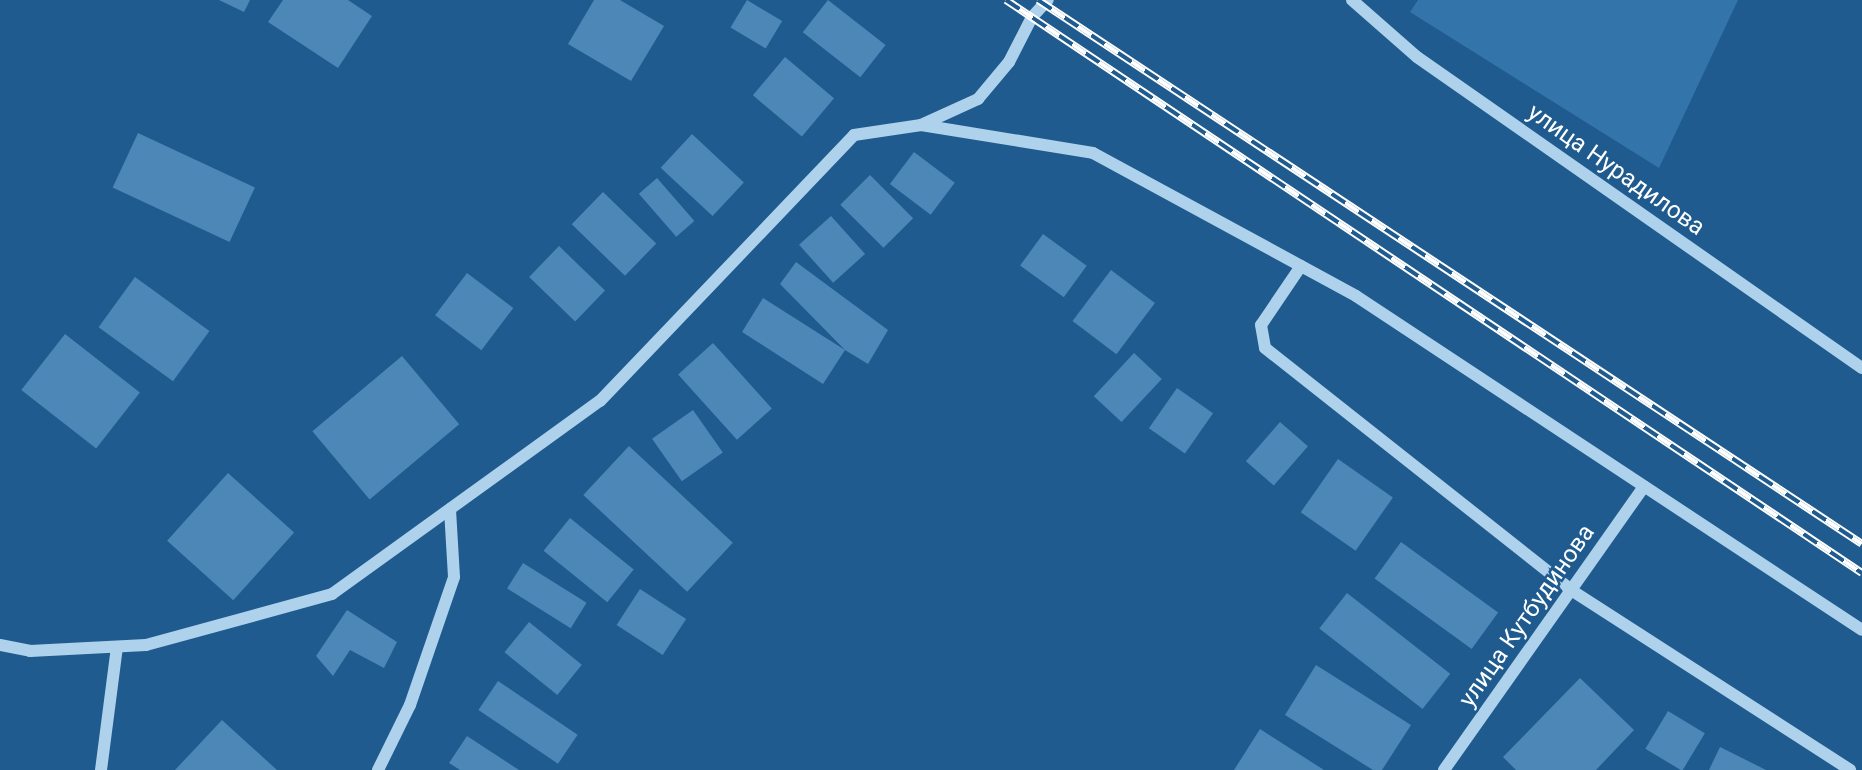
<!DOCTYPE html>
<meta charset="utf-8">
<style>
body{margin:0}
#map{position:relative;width:1862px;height:770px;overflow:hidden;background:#1f5b8e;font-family:Roboto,sans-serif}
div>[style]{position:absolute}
.green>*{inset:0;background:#3375ab}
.building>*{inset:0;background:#4c87b7;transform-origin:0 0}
.minor>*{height:12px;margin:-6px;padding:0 6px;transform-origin:6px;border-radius:6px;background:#aed1ec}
.rail>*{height:8px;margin-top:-4px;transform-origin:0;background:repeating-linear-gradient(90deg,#1f5b8e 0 16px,#fff 0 32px);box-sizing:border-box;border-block:2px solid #fff}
span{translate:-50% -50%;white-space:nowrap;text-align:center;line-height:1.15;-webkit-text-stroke:5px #1f5b8e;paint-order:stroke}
.street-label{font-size:24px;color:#fff}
</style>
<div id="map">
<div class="green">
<div style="clip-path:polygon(1418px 0,1738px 0,1659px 168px,1410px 12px)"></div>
</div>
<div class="building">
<div style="clip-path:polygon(219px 0,250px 0,244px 12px)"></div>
<div style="clip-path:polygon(283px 0,348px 0,372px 16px,338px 68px,268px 22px)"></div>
<div style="clip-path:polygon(594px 0,620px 0,664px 26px,631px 81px,568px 44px)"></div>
<div style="left:747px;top:0;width:41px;height:32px;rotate:31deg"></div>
<div style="left:828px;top:0;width:73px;height:41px;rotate:38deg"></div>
<div style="left:785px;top:57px;width:64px;height:50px;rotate:40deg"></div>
<div style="left:138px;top:133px;width:129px;height:60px;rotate:25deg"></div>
<div style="left:692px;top:134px;width:71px;height:46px;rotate:43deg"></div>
<div style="left:914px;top:152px;width:51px;height:40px;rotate:37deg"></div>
<div style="left:870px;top:175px;width:61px;height:42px;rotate:45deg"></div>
<div style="left:657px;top:178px;width:57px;height:24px;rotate:49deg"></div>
<div style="left:603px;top:192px;width:74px;height:45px;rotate:44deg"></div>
<div style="left:831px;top:216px;width:51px;height:43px;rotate:48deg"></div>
<div style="left:1043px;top:234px;width:54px;height:39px;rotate:36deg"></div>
<div style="left:559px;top:246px;width:64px;height:43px;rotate:44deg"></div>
<div style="clip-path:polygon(796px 262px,888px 330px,868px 364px,845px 350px,823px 384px,742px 332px,763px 298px,845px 350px,780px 284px)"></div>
<div style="left:1111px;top:270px;width:55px;height:64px;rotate:37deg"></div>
<div style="left:467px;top:273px;width:58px;height:53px;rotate:37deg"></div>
<div style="left:135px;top:277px;width:92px;height:62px;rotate:36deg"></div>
<div style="left:65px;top:334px;width:95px;height:71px;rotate:38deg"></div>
<div style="left:713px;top:343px;width:88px;height:47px;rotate:48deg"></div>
<div style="left:1134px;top:353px;width:38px;height:59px;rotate:43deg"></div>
<div style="left:402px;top:356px;width:89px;height:117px;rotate:50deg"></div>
<div style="left:1177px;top:388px;width:44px;height:49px;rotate:35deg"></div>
<div style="left:693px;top:410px;width:52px;height:50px;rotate:55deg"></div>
<div style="left:1280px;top:422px;width:37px;height:52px;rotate:41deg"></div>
<div style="left:629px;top:446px;width:142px;height:67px;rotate:43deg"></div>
<div style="left:1338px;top:459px;width:67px;height:65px;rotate:35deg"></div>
<div style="left:228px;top:473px;width:89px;height:91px;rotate:42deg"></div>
<div style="left:570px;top:518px;width:82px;height:42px;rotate:39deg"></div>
<div style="left:1401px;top:542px;width:120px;height:45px;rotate:36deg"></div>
<div style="left:523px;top:563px;width:75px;height:30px;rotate:32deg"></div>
<div style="left:640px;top:589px;width:55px;height:43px;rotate:33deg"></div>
<div style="left:1347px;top:593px;width:131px;height:45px;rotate:38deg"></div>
<div style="clip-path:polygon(347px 610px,397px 642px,384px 668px,350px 650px,333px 676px,316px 656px)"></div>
<div style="left:529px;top:622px;width:68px;height:39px;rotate:39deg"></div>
<div style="clip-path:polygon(1316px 665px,1411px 725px,1382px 770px,1373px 770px,1285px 715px)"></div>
<div style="clip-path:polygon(1580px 678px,1634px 730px,1596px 770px,1516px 770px,1503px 757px)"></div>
<div style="left:498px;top:681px;width:96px;height:35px;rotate:34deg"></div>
<div style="left:1668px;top:711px;width:43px;height:44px;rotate:31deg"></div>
<div style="clip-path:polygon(222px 720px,277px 770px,175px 770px)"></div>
<div style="clip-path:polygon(1260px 729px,1324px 770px,1234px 770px)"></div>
<div style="clip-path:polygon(467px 736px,519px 770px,460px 770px,449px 763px)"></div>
<div style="clip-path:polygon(1720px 747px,1766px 770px,1709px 770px)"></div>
</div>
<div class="minor">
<div style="left:1352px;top:0;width:86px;rotate:41.2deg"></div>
<div style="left:1417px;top:57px;width:543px;rotate:34.95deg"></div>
<div style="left:921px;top:125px;width:63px;rotate:-24.5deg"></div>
<div style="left:978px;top:99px;width:48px;rotate:-50deg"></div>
<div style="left:1009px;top:62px;width:51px;rotate:-62.9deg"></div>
<div style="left:1032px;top:17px;width:23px;rotate:-47deg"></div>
<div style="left:1301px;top:266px;width:71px;rotate:124.1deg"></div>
<div style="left:1261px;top:325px;width:23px;rotate:80deg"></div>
<div style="left:1265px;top:348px;width:390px;rotate:38.3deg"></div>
<div style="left:1571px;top:590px;width:332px;rotate:32.8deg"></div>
<div style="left:0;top:645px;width:31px;rotate:11deg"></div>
<div style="left:30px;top:651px;width:116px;rotate:-3deg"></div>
<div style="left:146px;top:645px;width:193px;rotate:-15.3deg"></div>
<div style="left:332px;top:594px;width:330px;rotate:-35.8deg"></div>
<div style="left:600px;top:401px;width:368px;rotate:-46.3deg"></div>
<div style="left:854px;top:135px;width:68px;rotate:-8.5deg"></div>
<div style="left:921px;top:125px;width:174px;rotate:9.2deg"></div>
<div style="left:1093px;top:153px;width:299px;rotate:28.5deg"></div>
<div style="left:1356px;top:296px;width:606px;rotate:33.43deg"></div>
<div style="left:101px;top:770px;width:124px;rotate:-82.6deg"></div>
<div style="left:378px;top:770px;width:72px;rotate:-63.8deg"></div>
<div style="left:410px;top:705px;width:135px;rotate:-71deg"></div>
<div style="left:454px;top:577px;width:68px;rotate:-93.4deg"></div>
<div style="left:1444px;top:770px;width:347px;rotate:-54.8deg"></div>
</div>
<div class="rail">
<div style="left:1006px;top:0;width:1030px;rotate:33.8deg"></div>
<div style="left:1038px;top:0;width:987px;rotate:33.43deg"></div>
</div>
<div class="street-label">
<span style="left:1616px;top:170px;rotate:35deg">улица Нурадилова</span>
<span style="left:1527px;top:616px;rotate:-55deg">улица Кутбудинова</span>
</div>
</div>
